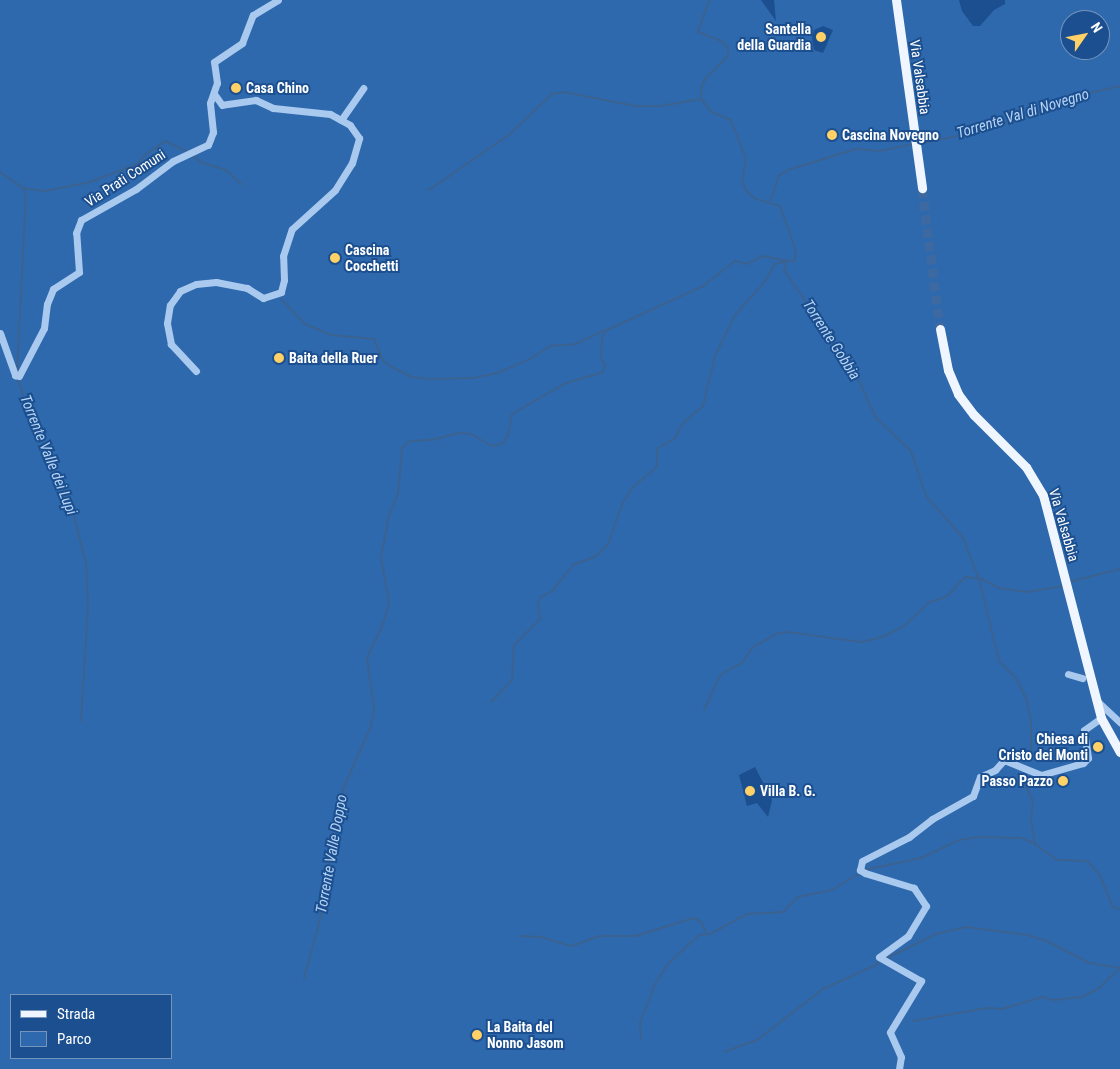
<!DOCTYPE html>
<style>
body{margin:0}
#map{position:relative;width:1120px;height:1069px;overflow:hidden;background:#1b4f8f;font-family:"Roboto Condensed",sans-serif}
div>[style]{position:absolute}
.green>*{inset:0;background:#2e69ad}
.stream>*{height:2px;margin:-1px;padding:0 1px;transform-origin:1px;border-radius:1px;background:#3c6290}
.major-tunnel>*{height:9px;margin-top:-4.5px;transform-origin:0;background:repeating-linear-gradient(90deg,#3d69a0 0 9px,transparent 0 13.5px)}
.minor>*{height:7px;margin:-3.5px;padding:0 3.5px;transform-origin:3.5px;border-radius:3.5px;background:#a9c9ee}
.major>*{height:9px;margin:-4.5px;padding:0 4.5px;transform-origin:4.5px;border-radius:4.5px;background:#f0f6ff}
.dots>*{width:14px;height:14px;translate:-50% -50%;box-sizing:border-box;border:2px solid #1b4f8f;border-radius:50%}
span{translate:-50% -50%;white-space:nowrap;text-align:center;line-height:1.15;-webkit-text-stroke:4px #1b4f8f;paint-order:stroke}
.poi-label{font-size:14px;color:#fff;font-weight:700}
.right{translate:-100% -50%;text-align:right}
.left{translate:0 -50%;text-align:left}
.street-label{font-size:14px;color:#fff}
.water-label{font-size:15px;color:#b5d3f5;font-style:italic}
.legend{position:absolute;left:10px;top:994px;width:162px;height:65px;box-sizing:border-box;background:#1b4f8f;border:1px solid #7695bc;margin:0;padding:6px 9px;list-style:none;font-size:15px;color:#fff}
.legend li{display:flex;align-items:center;gap:10px;height:25px}
.legend b{width:25px;border:1px solid #7695bc}
.north{position:absolute;left:1060px;top:10px;width:50px;height:50px;box-sizing:border-box;background:#1b4f8f;border:1px solid #7695bc;border-radius:50%;rotate:57deg;font-size:14px;font-weight:700;line-height:20px;text-align:center;color:#fff}
.north::after{content:'';display:block;margin:auto;width:18px;height:22px;background:#ffd166;clip-path:polygon(50% 0,100% 100%,50% 72%,0 100%)}
</style>
<div id="map">
<div class="green">
<div style="clip-path:polygon(evenodd,0 0,761px 0,776px 21px,774px 0,959px 0,962px 11px,973px 26px,980px 26px,994px 10px,1005px 4px,1005px 0,1120px 0,1120px 1069px,0 1069px,0 0,1070px 20px,1100px 20px,1100px 50px,1070px 50px,1070px 20px,0 0,823px 26px,833px 30px,823px 53px,814px 50px,812px 38px,814px 30px,823px 26px,0 0,755px 767px,772px 800px,768px 817px,757px 803px,747px 806px,739px 775px,755px 767px,0 0,11px 995px,171px 995px,171px 1058px,11px 1058px,11px 995px)"></div>
</div>
<div class="stream">
<div style="left:709px;top:0;width:34px;rotate:109deg"></div>
<div style="left:698px;top:32px;width:26px;rotate:21deg"></div>
<div style="left:722px;top:41px;width:9px;rotate:49deg"></div>
<div style="left:728px;top:48px;width:8px;rotate:90deg"></div>
<div style="left:728px;top:56px;width:33px;rotate:135deg"></div>
<div style="left:705px;top:79px;width:10px;rotate:114deg"></div>
<div style="left:701px;top:88px;width:11px;rotate:90deg"></div>
<div style="left:701px;top:99px;width:17px;rotate:50deg"></div>
<div style="left:712px;top:112px;width:21px;rotate:23deg"></div>
<div style="left:731px;top:120px;width:42px;rotate:69deg"></div>
<div style="left:746px;top:159px;width:23px;rotate:100deg"></div>
<div style="left:742px;top:182px;width:11px;rotate:63deg"></div>
<div style="left:747px;top:192px;width:11px;rotate:38deg"></div>
<div style="left:756px;top:199px;width:25px;rotate:16deg"></div>
<div style="left:780px;top:206px;width:48px;rotate:70.4deg"></div>
<div style="left:796px;top:251px;width:10px;rotate:101deg"></div>
<div style="left:794px;top:261px;width:7px;rotate:180deg"></div>
<div style="left:787px;top:261px;width:9px;rotate:108deg"></div>
<div style="left:784px;top:270px;width:126px;rotate:55.3deg"></div>
<div style="left:856px;top:374px;width:48px;rotate:65.6deg"></div>
<div style="left:876px;top:418px;width:48px;rotate:43.3deg"></div>
<div style="left:911px;top:451px;width:47px;rotate:71.6deg"></div>
<div style="left:926px;top:496px;width:56px;rotate:48.6deg"></div>
<div style="left:963px;top:538px;width:44px;rotate:68.7deg"></div>
<div style="left:979px;top:579px;width:84px;rotate:76.3deg"></div>
<div style="left:999px;top:661px;width:24px;rotate:45deg"></div>
<div style="left:1016px;top:678px;width:25px;rotate:64deg"></div>
<div style="left:1027px;top:701px;width:21px;rotate:79deg"></div>
<div style="left:1031px;top:722px;width:28px;rotate:90deg"></div>
<div style="left:919px;top:144px;width:57px;rotate:-12.1deg"></div>
<div style="left:975px;top:132px;width:70px;rotate:-17.4deg"></div>
<div style="left:1042px;top:111px;width:42px;rotate:-22.3deg"></div>
<div style="left:1081px;top:95px;width:40px;rotate:-13deg"></div>
<div style="left:191px;top:154px;width:12px;rotate:42deg"></div>
<div style="left:200px;top:162px;width:27px;rotate:17deg"></div>
<div style="left:226px;top:170px;width:21px;rotate:43deg"></div>
<div style="left:0;top:172px;width:28px;rotate:35deg"></div>
<div style="left:23px;top:188px;width:22px;rotate:8deg"></div>
<div style="left:45px;top:191px;width:46px;rotate:-11.3deg"></div>
<div style="left:90px;top:182px;width:50px;rotate:-21deg"></div>
<div style="left:137px;top:164px;width:13px;rotate:-48deg"></div>
<div style="left:146px;top:154px;width:23px;rotate:-34deg"></div>
<div style="left:165px;top:141px;width:25px;rotate:26deg"></div>
<div style="left:429px;top:190px;width:98px;rotate:-34.7deg"></div>
<div style="left:510px;top:134px;width:58px;rotate:-43.6deg"></div>
<div style="left:552px;top:94px;width:12px;rotate:-9deg"></div>
<div style="left:564px;top:92px;width:72px;rotate:11.2deg"></div>
<div style="left:635px;top:106px;width:26px"></div>
<div style="left:661px;top:106px;width:40px;rotate:-10deg"></div>
<div style="left:771px;top:200px;width:26px;rotate:-72deg"></div>
<div style="left:779px;top:175px;width:13px;rotate:-27deg"></div>
<div style="left:791px;top:169px;width:68px;rotate:-17.1deg"></div>
<div style="left:856px;top:149px;width:24px;rotate:5deg"></div>
<div style="left:880px;top:151px;width:33px;rotate:-12deg"></div>
<div style="left:281px;top:299px;width:35px;rotate:46deg"></div>
<div style="left:305px;top:324px;width:28px;rotate:23deg"></div>
<div style="left:331px;top:335px;width:43px;rotate:5.3deg"></div>
<div style="left:374px;top:339px;width:25px;rotate:67deg"></div>
<div style="left:384px;top:362px;width:9px;rotate:32deg"></div>
<div style="left:392px;top:367px;width:22px;rotate:27deg"></div>
<div style="left:412px;top:377px;width:19px;rotate:6deg"></div>
<div style="left:431px;top:379px;width:43px;rotate:-1.3deg"></div>
<div style="left:474px;top:378px;width:24px;rotate:-12deg"></div>
<div style="left:497px;top:373px;width:36px;rotate:-23deg"></div>
<div style="left:530px;top:359px;width:24px;rotate:-33deg"></div>
<div style="left:550px;top:346px;width:26px;rotate:-4deg"></div>
<div style="left:576px;top:344px;width:32px;rotate:-26deg"></div>
<div style="left:17px;top:372px;width:175px;rotate:-87.1deg"></div>
<div style="left:26px;top:197px;width:9px;rotate:-108deg"></div>
<div style="left:18px;top:379px;width:30px;rotate:73deg"></div>
<div style="left:27px;top:408px;width:107px;rotate:65.6deg"></div>
<div style="left:71px;top:505px;width:61px;rotate:75.7deg"></div>
<div style="left:86px;top:564px;width:42px;rotate:87.3deg"></div>
<div style="left:88px;top:606px;width:115px;rotate:93.5deg"></div>
<div style="left:1069px;top:582px;width:53px;rotate:-14.3deg"></div>
<div style="left:491px;top:702px;width:30px;rotate:-46deg"></div>
<div style="left:512px;top:680px;width:35px;rotate:-87deg"></div>
<div style="left:514px;top:645px;width:37px;rotate:-45deg"></div>
<div style="left:540px;top:619px;width:16px;rotate:-97deg"></div>
<div style="left:538px;top:603px;width:7px;rotate:-63deg"></div>
<div style="left:541px;top:597px;width:13px;rotate:-29deg"></div>
<div style="left:552px;top:591px;width:33px;rotate:-51deg"></div>
<div style="left:573px;top:565px;width:25px;rotate:-21deg"></div>
<div style="left:596px;top:556px;width:16px;rotate:-43deg"></div>
<div style="left:608px;top:545px;width:43px;rotate:-71.1deg"></div>
<div style="left:622px;top:504px;width:20px;rotate:-57deg"></div>
<div style="left:633px;top:487px;width:31px;rotate:-40deg"></div>
<div style="left:657px;top:467px;width:18px;rotate:-90deg"></div>
<div style="left:657px;top:449px;width:22px;rotate:-32deg"></div>
<div style="left:676px;top:437px;width:14px;rotate:-65deg"></div>
<div style="left:682px;top:424px;width:28px;rotate:-41deg"></div>
<div style="left:703px;top:406px;width:51px;rotate:-76.5deg"></div>
<div style="left:715px;top:356px;width:46px;rotate:-64deg"></div>
<div style="left:735px;top:315px;width:47px;rotate:-48.5deg"></div>
<div style="left:766px;top:280px;width:18px;rotate:-61deg"></div>
<div style="left:775px;top:264px;width:9px;rotate:-13deg"></div>
<div style="left:704px;top:710px;width:38px;rotate:-65deg"></div>
<div style="left:720px;top:675px;width:25px;rotate:-29deg"></div>
<div style="left:742px;top:663px;width:19px;rotate:-55deg"></div>
<div style="left:753px;top:647px;width:26px;rotate:-29deg"></div>
<div style="left:776px;top:634px;width:11px;rotate:-10deg"></div>
<div style="left:787px;top:632px;width:75px;rotate:7.7deg"></div>
<div style="left:861px;top:642px;width:23px;rotate:-13deg"></div>
<div style="left:883px;top:637px;width:24px;rotate:-28deg"></div>
<div style="left:904px;top:626px;width:35px;rotate:-43deg"></div>
<div style="left:930px;top:602px;width:17px;rotate:-17deg"></div>
<div style="left:946px;top:597px;width:28px;rotate:-46deg"></div>
<div style="left:965px;top:577px;width:17px;rotate:7deg"></div>
<div style="left:982px;top:579px;width:19px;rotate:28deg"></div>
<div style="left:999px;top:588px;width:29px;rotate:8deg"></div>
<div style="left:1028px;top:592px;width:36px;rotate:-10deg"></div>
<div style="left:1026px;top:778px;width:6px;rotate:99deg"></div>
<div style="left:1025px;top:784px;width:19px;rotate:65deg"></div>
<div style="left:1033px;top:801px;width:20px;rotate:96deg"></div>
<div style="left:1031px;top:821px;width:23px;rotate:80deg"></div>
<div style="left:1035px;top:844px;width:27px;rotate:36deg"></div>
<div style="left:1057px;top:860px;width:30px;rotate:2deg"></div>
<div style="left:1087px;top:861px;width:18px;rotate:47deg"></div>
<div style="left:1099px;top:874px;width:36px;rotate:67deg"></div>
<div style="left:1113px;top:907px;width:7px;rotate:16deg"></div>
<div style="left:864px;top:870px;width:58px;rotate:-11.9deg"></div>
<div style="left:921px;top:858px;width:42px;rotate:-25.3deg"></div>
<div style="left:959px;top:840px;width:19px;rotate:-9deg"></div>
<div style="left:978px;top:837px;width:44px;rotate:1.3deg"></div>
<div style="left:1022px;top:838px;width:14px;rotate:25deg"></div>
<div style="left:519px;top:936px;width:21px;rotate:3deg"></div>
<div style="left:540px;top:937px;width:33px;rotate:16deg"></div>
<div style="left:572px;top:946px;width:30px;rotate:-20deg"></div>
<div style="left:600px;top:936px;width:36px"></div>
<div style="left:636px;top:936px;width:60px;rotate:-17.5deg"></div>
<div style="left:693px;top:918px;width:9px;rotate:21deg"></div>
<div style="left:701px;top:921px;width:13px;rotate:67deg"></div>
<div style="left:885px;top:959px;width:57px;rotate:-26.1deg"></div>
<div style="left:936px;top:934px;width:31px;rotate:-13deg"></div>
<div style="left:966px;top:927px;width:62px;rotate:7.5deg"></div>
<div style="left:1027px;top:935px;width:21px;rotate:17deg"></div>
<div style="left:1047px;top:941px;width:47px;rotate:27.6deg"></div>
<div style="left:1089px;top:963px;width:31px;rotate:9deg"></div>
<div style="left:304px;top:978px;width:87px;rotate:-74.7deg"></div>
<div style="left:327px;top:894px;width:46px;rotate:-86.3deg"></div>
<div style="left:330px;top:848px;width:60px;rotate:-77.6deg"></div>
<div style="left:343px;top:789px;width:69px;rotate:-66deg"></div>
<div style="left:371px;top:726px;width:17px;rotate:-80deg"></div>
<div style="left:374px;top:709px;width:51px;rotate:-97.8deg"></div>
<div style="left:367px;top:658px;width:38px;rotate:-65deg"></div>
<div style="left:383px;top:624px;width:22px;rotate:-74deg"></div>
<div style="left:389px;top:603px;width:47px;rotate:-99.9deg"></div>
<div style="left:381px;top:557px;width:42px;rotate:-79deg"></div>
<div style="left:389px;top:516px;width:24px;rotate:-68deg"></div>
<div style="left:398px;top:494px;width:46px;rotate:-85deg"></div>
<div style="left:402px;top:448px;width:11px;rotate:-41deg"></div>
<div style="left:410px;top:441px;width:22px;rotate:-3deg"></div>
<div style="left:432px;top:440px;width:27px;rotate:-15deg"></div>
<div style="left:458px;top:433px;width:13px;rotate:4deg"></div>
<div style="left:471px;top:434px;width:24px;rotate:30deg"></div>
<div style="left:492px;top:446px;width:10px;rotate:-11deg"></div>
<div style="left:502px;top:444px;width:11px;rotate:-56deg"></div>
<div style="left:508px;top:435px;width:21px;rotate:-79deg"></div>
<div style="left:512px;top:414px;width:62px;rotate:-29.9deg"></div>
<div style="left:566px;top:383px;width:37px;rotate:-16deg"></div>
<div style="left:602px;top:373px;width:9px;rotate:-69deg"></div>
<div style="left:605px;top:365px;width:8px;rotate:-120deg"></div>
<div style="left:601px;top:358px;width:21px;rotate:-87deg"></div>
<div style="left:602px;top:337px;width:9px;rotate:-54deg"></div>
<div style="left:607px;top:330px;width:106px;rotate:-24.6deg"></div>
<div style="left:703px;top:286px;width:41px;rotate:-38deg"></div>
<div style="left:735px;top:261px;width:12px;rotate:14deg"></div>
<div style="left:747px;top:264px;width:17px;rotate:-28deg"></div>
<div style="left:762px;top:256px;width:25px;rotate:11deg"></div>
<div style="left:913px;top:1021px;width:75px;rotate:-10deg"></div>
<div style="left:987px;top:1008px;width:15px;rotate:4deg"></div>
<div style="left:1002px;top:1009px;width:42px;rotate:-16.7deg"></div>
<div style="left:1042px;top:997px;width:12px;rotate:14deg"></div>
<div style="left:1054px;top:1000px;width:28px;rotate:-6deg"></div>
<div style="left:1082px;top:997px;width:19px;rotate:-28deg"></div>
<div style="left:1099px;top:988px;width:28px;rotate:-44deg"></div>
<div style="left:641px;top:1039px;width:16px;rotate:-94deg"></div>
<div style="left:640px;top:1023px;width:40px;rotate:-69deg"></div>
<div style="left:654px;top:986px;width:26px;rotate:-58deg"></div>
<div style="left:668px;top:964px;width:42px;rotate:-43.1deg"></div>
<div style="left:699px;top:935px;width:11px;rotate:-5deg"></div>
<div style="left:710px;top:934px;width:42px;rotate:-28.4deg"></div>
<div style="left:747px;top:914px;width:36px;rotate:-3deg"></div>
<div style="left:783px;top:912px;width:21px;rotate:-45deg"></div>
<div style="left:798px;top:897px;width:35px;rotate:-12deg"></div>
<div style="left:832px;top:890px;width:33px;rotate:-31deg"></div>
<div style="left:724px;top:1052px;width:35px;rotate:-20deg"></div>
<div style="left:757px;top:1040px;width:83px;rotate:-37.7deg"></div>
<div style="left:823px;top:989px;width:60px;rotate:-24.4deg"></div>
<div style="left:878px;top:964px;width:6px;rotate:-81deg"></div>
</div>
<div class="major-tunnel">
<div style="left:922px;top:188px;width:142px;rotate:82.7deg"></div>
</div>
<div class="minor">
<div style="left:341px;top:120px;width:39px;rotate:-55deg"></div>
<div style="left:0;top:333px;width:45px;rotate:70.3deg"></div>
<div style="left:15px;top:375px;width:4px;rotate:14deg"></div>
<div style="left:19px;top:376px;width:54px;rotate:-62.5deg"></div>
<div style="left:44px;top:328px;width:24px;rotate:-83deg"></div>
<div style="left:47px;top:304px;width:16px;rotate:-68deg"></div>
<div style="left:53px;top:289px;width:31px;rotate:-33deg"></div>
<div style="left:79px;top:272px;width:39px;rotate:-94deg"></div>
<div style="left:76px;top:233px;width:14px;rotate:-69deg"></div>
<div style="left:81px;top:220px;width:63px;rotate:-29.4deg"></div>
<div style="left:136px;top:189px;width:46px;rotate:-37.1deg"></div>
<div style="left:173px;top:161px;width:38px;rotate:-25deg"></div>
<div style="left:208px;top:145px;width:14px;rotate:-69deg"></div>
<div style="left:213px;top:132px;width:29px;rotate:-96deg"></div>
<div style="left:210px;top:103px;width:21px;rotate:-71deg"></div>
<div style="left:217px;top:83px;width:21px;rotate:-98deg"></div>
<div style="left:214px;top:62px;width:34px;rotate:-34deg"></div>
<div style="left:242px;top:43px;width:30px;rotate:-69deg"></div>
<div style="left:253px;top:15px;width:29px;rotate:-31deg"></div>
<div style="left:196px;top:371px;width:37px;rotate:-133deg"></div>
<div style="left:171px;top:344px;width:21px;rotate:-101deg"></div>
<div style="left:167px;top:323px;width:18px;rotate:-81deg"></div>
<div style="left:170px;top:305px;width:17px;rotate:-54deg"></div>
<div style="left:180px;top:291px;width:17px;rotate:-24deg"></div>
<div style="left:196px;top:284px;width:20px;rotate:-6deg"></div>
<div style="left:216px;top:282px;width:32px;rotate:11deg"></div>
<div style="left:247px;top:288px;width:19px;rotate:32deg"></div>
<div style="left:263px;top:298px;width:19px;rotate:-18deg"></div>
<div style="left:281px;top:292px;width:12px;rotate:-76deg"></div>
<div style="left:284px;top:280px;width:24px;rotate:-92deg"></div>
<div style="left:283px;top:256px;width:28px;rotate:-72deg"></div>
<div style="left:292px;top:229px;width:58px;rotate:-42.2deg"></div>
<div style="left:335px;top:190px;width:32px;rotate:-58deg"></div>
<div style="left:352px;top:163px;width:26px;rotate:-74deg"></div>
<div style="left:359px;top:138px;width:16px;rotate:-125deg"></div>
<div style="left:350px;top:125px;width:23px;rotate:-151deg"></div>
<div style="left:330px;top:114px;width:57px;rotate:-174deg"></div>
<div style="left:273px;top:108px;width:19px;rotate:-155deg"></div>
<div style="left:256px;top:100px;width:34px;rotate:172deg"></div>
<div style="left:222px;top:105px;width:12px;rotate:-125deg"></div>
<div style="left:1068px;top:674px;width:15px;rotate:16deg"></div>
<div style="left:1096px;top:700px;width:33px;rotate:43deg"></div>
<div style="left:899px;top:1069px;width:12px;rotate:-81deg"></div>
<div style="left:901px;top:1057px;width:27px;rotate:-114deg"></div>
<div style="left:890px;top:1032px;width:60px;rotate:-58.7deg"></div>
<div style="left:921px;top:981px;width:48px;rotate:-150.3deg"></div>
<div style="left:879px;top:957px;width:36px;rotate:-36deg"></div>
<div style="left:908px;top:936px;width:35px;rotate:-59deg"></div>
<div style="left:926px;top:906px;width:22px;rotate:-124deg"></div>
<div style="left:914px;top:888px;width:51px;rotate:-163deg"></div>
<div style="left:865px;top:873px;width:6px;rotate:-149deg"></div>
<div style="left:860px;top:870px;width:9px;rotate:-77deg"></div>
<div style="left:862px;top:861px;width:53px;rotate:-27.1deg"></div>
<div style="left:909px;top:837px;width:29px;rotate:-38deg"></div>
<div style="left:932px;top:819px;width:47px;rotate:-29.3deg"></div>
<div style="left:973px;top:796px;width:20px;rotate:-70deg"></div>
<div style="left:980px;top:777px;width:17px;rotate:-25deg"></div>
<div style="left:995px;top:770px;width:13px;rotate:-48deg"></div>
<div style="left:1004px;top:760px;width:40px;rotate:22deg"></div>
<div style="left:1041px;top:775px;width:44px;rotate:-15.9deg"></div>
<div style="left:1083px;top:763px;width:7px;rotate:-45deg"></div>
<div style="left:1088px;top:758px;width:28px;rotate:-98deg"></div>
<div style="left:1084px;top:730px;width:21px;rotate:-35deg"></div>
</div>
<div class="major">
<div style="left:896px;top:0;width:190px;rotate:82.1deg"></div>
<div style="left:940px;top:329px;width:42px;rotate:79deg"></div>
<div style="left:948px;top:370px;width:26px;rotate:67deg"></div>
<div style="left:958px;top:394px;width:26px;rotate:53deg"></div>
<div style="left:974px;top:415px;width:74px;rotate:45deg"></div>
<div style="left:1026px;top:467px;width:33px;rotate:59deg"></div>
<div style="left:1043px;top:495px;width:230px;rotate:75.4deg"></div>
<div style="left:1101px;top:718px;width:39px;rotate:61deg"></div>
</div>
<div class="dots">
<div style="left:821px;top:37px;background:#ffd166"></div>
<div style="left:236px;top:88px;background:#ffd166"></div>
<div style="left:832px;top:135px;background:#ffd166"></div>
<div style="left:335px;top:258px;background:#ffd166"></div>
<div style="left:279px;top:358px;background:#ffd166"></div>
<div style="left:1098px;top:747px;background:#ffd166"></div>
<div style="left:1063px;top:781px;background:#ffd166"></div>
<div style="left:750px;top:791px;background:#ffd166"></div>
<div style="left:477px;top:1035px;background:#ffd166"></div>
</div>
<div class="poi-label">
<span class="right" style="left:811px;top:37px">Santella<br>della Guardia</span>
<span class="left" style="left:246px;top:88px">Casa Chino</span>
<span class="left" style="left:842px;top:135px">Cascina Novegno</span>
<span class="left" style="left:345px;top:258px">Cascina<br>Cocchetti</span>
<span class="left" style="left:289px;top:358px">Baita della Ruer</span>
<span class="right" style="left:1088px;top:747px">Chiesa di<br>Cristo dei Monti</span>
<span class="right" style="left:1053px;top:781px">Passo Pazzo</span>
<span class="left" style="left:760px;top:791px">Villa B. G.</span>
<span class="left" style="left:487px;top:1035px">La Baita del<br>Nonno Jasom</span>
</div>
<div class="street-label">
<span style="left:920px;top:77px;rotate:82deg">Via Valsabbia</span>
<span style="left:125px;top:178px;rotate:-33deg">Via Prati Comuni</span>
<span style="left:1064px;top:525px;rotate:74deg">Via Valsabbia</span>
</div>
<div class="water-label">
<span style="left:1023px;top:114px;rotate:-17deg">Torrente Val di Novegno</span>
<span style="left:831px;top:340px;rotate:57deg">Torrente Gobbia</span>
<span style="left:48px;top:455px;rotate:68deg">Torrente Valle dei Lupi</span>
<span style="left:332px;top:854px;rotate:-80deg">Torrente Valle Doppo</span>
</div>
<ul class="legend">
<li><b style="height:6px;background:#f0f6ff"></b>Strada</li>
<li><b style="height:14px;background:#2e69ad"></b>Parco</li>
</ul>
<div class="north">N</div>
</div>
